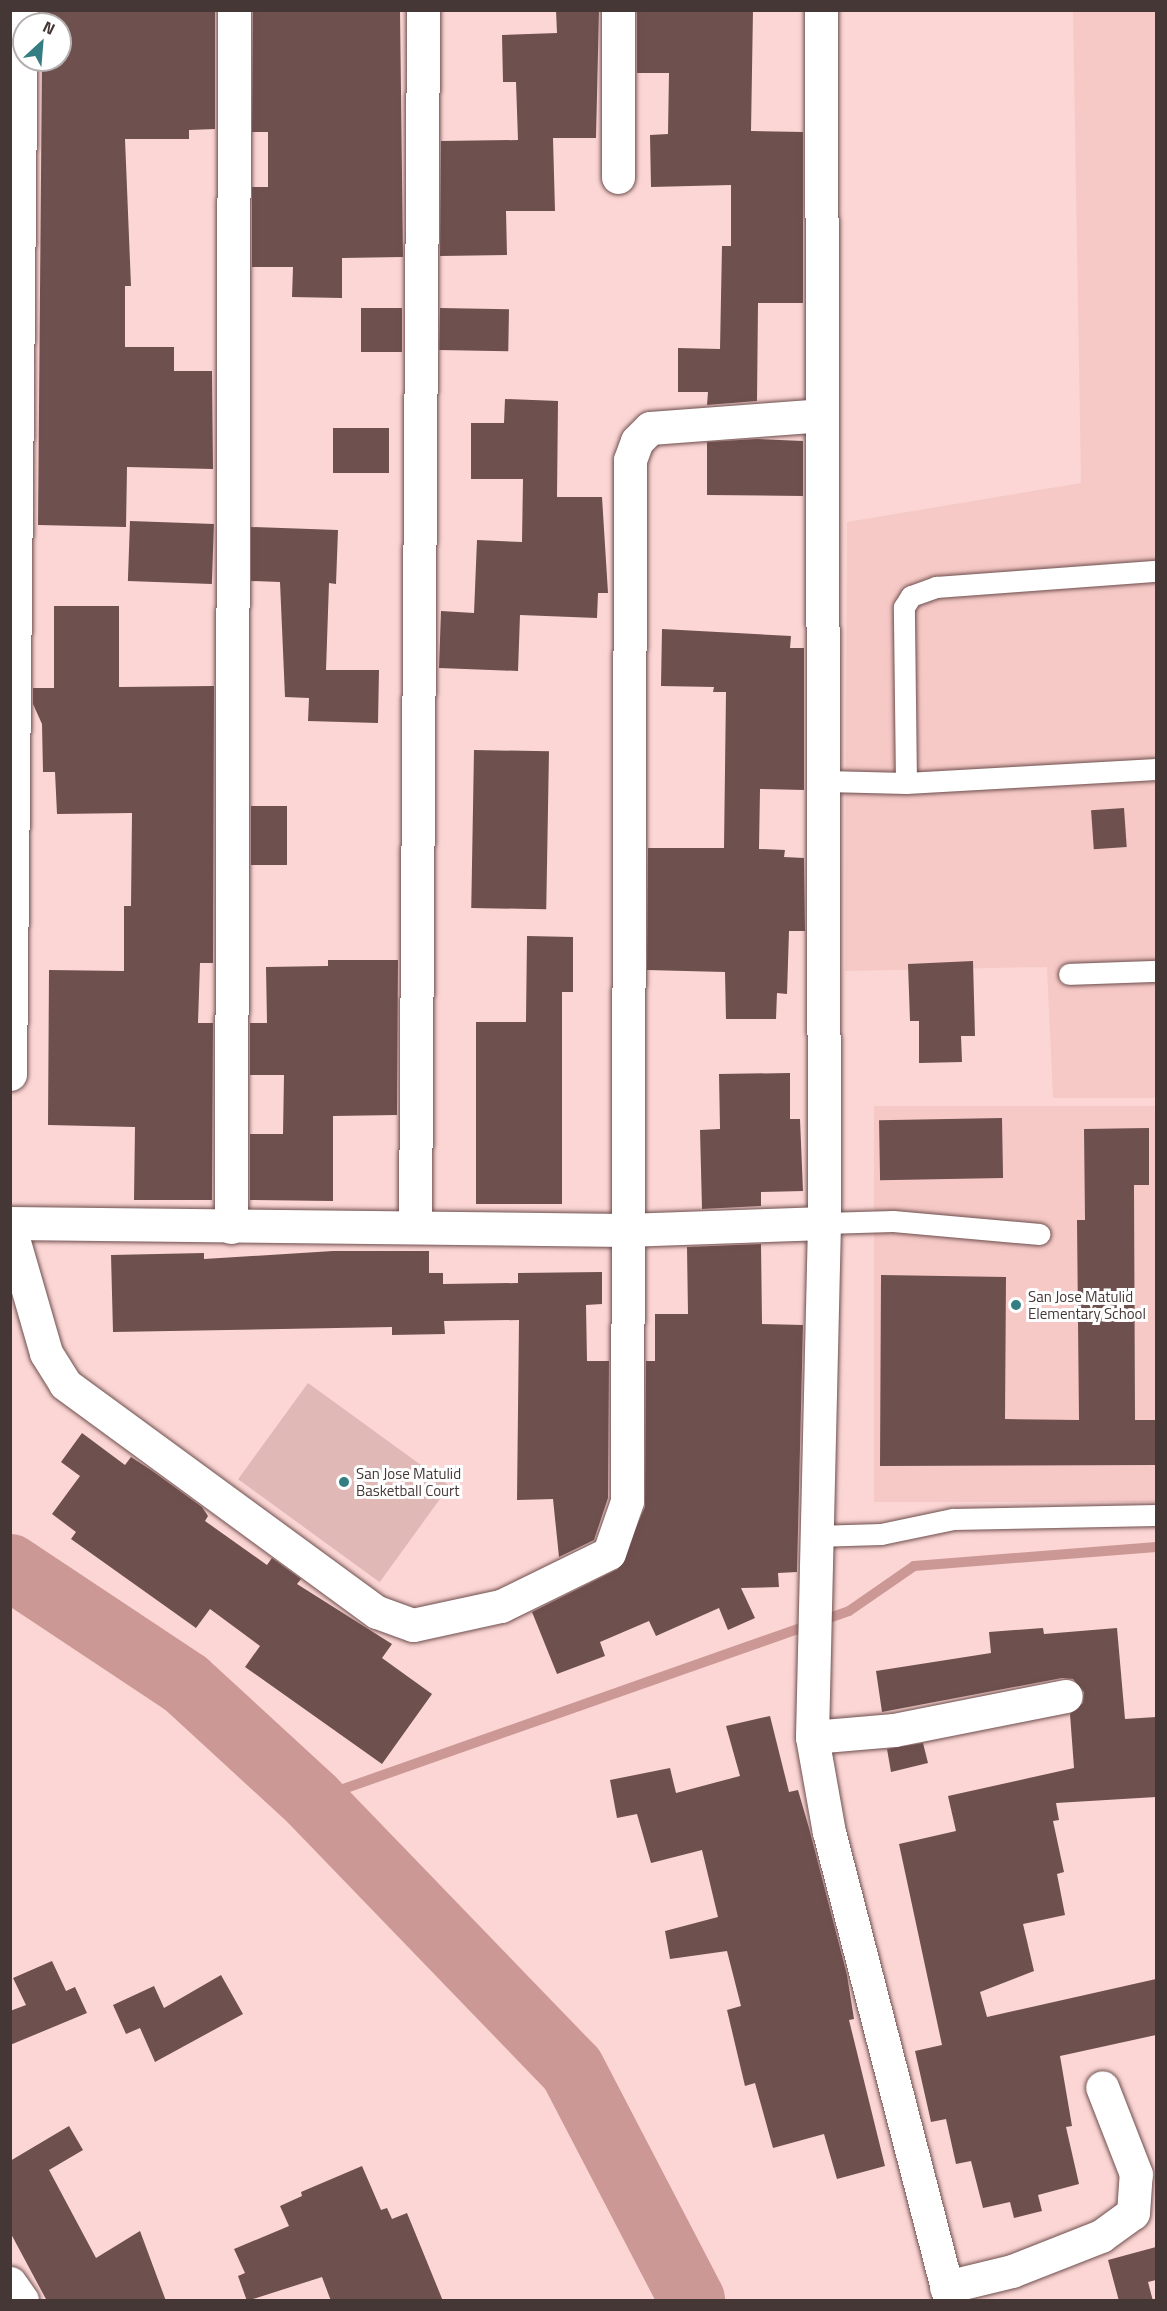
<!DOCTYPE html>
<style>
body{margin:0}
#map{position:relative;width:1167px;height:2311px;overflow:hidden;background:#fbd6d4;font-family:"Titillium Web",sans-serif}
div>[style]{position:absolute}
.built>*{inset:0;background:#f6c9c6;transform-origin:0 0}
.green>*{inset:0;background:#e0b9b7;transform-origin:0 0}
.stream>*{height:10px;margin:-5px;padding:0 5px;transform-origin:5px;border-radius:5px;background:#cc9895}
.river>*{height:66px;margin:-33px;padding:0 33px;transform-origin:33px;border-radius:33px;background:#cc9895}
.building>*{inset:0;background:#6e504e;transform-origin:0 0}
.roads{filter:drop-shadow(0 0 2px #6d4e4d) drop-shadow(0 0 2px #6d4e4d)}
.lane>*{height:21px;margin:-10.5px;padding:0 10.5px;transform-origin:10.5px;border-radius:10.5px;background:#fff}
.street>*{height:33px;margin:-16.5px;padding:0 16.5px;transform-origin:16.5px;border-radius:16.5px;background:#fff}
.secondary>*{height:33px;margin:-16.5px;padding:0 16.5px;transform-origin:16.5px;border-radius:16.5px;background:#fff}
.dots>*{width:16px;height:16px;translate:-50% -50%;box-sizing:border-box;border:3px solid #fff;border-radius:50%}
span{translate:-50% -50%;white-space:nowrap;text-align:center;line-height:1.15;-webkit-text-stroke:6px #fff;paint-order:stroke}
.poi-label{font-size:15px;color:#463737}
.left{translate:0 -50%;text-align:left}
.frame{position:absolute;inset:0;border:12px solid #463737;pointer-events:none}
.north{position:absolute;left:12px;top:12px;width:60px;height:60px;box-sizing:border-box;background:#fff;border:2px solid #b5afaf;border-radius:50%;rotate:26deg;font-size:16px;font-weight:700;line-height:24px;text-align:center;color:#463737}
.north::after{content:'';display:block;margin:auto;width:21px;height:27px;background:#347d82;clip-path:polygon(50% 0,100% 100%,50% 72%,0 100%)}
</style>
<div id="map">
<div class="built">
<div style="clip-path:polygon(1073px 11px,1156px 11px,1156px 1098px,1053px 1098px,1047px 967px,845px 971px,847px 522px,1081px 483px)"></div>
<div style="left:1156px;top:1106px;width:396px;height:282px;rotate:90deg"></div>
</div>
<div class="green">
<div style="left:308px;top:1383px;width:175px;height:119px;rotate:36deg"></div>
</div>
<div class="stream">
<div style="left:312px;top:1800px;width:569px;rotate:-19.39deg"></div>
<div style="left:849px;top:1611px;width:79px;rotate:-34.7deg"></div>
<div style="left:914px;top:1566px;width:243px;rotate:-4.5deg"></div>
</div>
<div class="river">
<div style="left:10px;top:1567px;width:211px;rotate:33.6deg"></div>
<div style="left:186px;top:1684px;width:171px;rotate:42.6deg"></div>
<div style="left:312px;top:1800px;width:374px;rotate:46deg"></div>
<div style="left:572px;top:2069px;width:260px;rotate:62.5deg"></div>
</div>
<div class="building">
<div style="clip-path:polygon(215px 10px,215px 129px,189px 130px,189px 139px,125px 139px,131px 286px,125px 286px,125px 347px,174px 347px,174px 371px,212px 371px,213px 469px,127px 467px,126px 527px,38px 525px,42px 60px,60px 60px,60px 24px,41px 24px,41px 11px)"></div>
<div style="clip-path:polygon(253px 10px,400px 10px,403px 257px,342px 258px,342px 298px,292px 297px,293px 267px,252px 267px,252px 187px,268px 187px,268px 132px,252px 132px)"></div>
<div style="clip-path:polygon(556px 10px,599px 10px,596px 138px,553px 138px,555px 211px,506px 211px,507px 255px,440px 256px,441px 141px,518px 140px,516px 82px,503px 82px,502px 35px,557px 33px)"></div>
<div style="clip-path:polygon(637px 10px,753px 10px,751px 131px,803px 132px,803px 303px,758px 303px,757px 401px,707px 405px,708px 392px,678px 392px,678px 348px,720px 349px,722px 246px,731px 246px,731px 185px,651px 187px,650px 135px,668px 134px,669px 73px,637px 73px)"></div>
<div style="left:361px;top:308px;width:41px;height:44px"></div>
<div style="left:440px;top:308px;width:69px;height:42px;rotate:1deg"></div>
<div style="clip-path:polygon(505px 399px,558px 401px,557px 497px,602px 497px,608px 593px,598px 593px,597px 618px,520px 615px,518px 671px,439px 668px,441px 611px,474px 613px,477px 540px,522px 542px,523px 479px,471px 479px,471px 423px,504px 423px)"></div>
<div style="left:333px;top:428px;width:56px;height:45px"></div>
<div style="clip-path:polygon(757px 439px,803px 441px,803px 496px,707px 495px,707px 442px)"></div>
<div style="left:130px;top:521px;width:84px;height:60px;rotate:2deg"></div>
<div style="clip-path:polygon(251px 527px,338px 530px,336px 584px,329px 583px,326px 670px,379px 670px,378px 723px,308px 721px,309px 698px,285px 697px,280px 582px,251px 581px)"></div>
<div style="clip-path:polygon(54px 606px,119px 606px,119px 687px,214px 686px,213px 963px,200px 963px,198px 1023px,213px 1023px,212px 1200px,134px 1200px,135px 1127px,48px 1125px,49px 970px,124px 971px,124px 906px,131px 906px,132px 813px,57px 814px,55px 772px,43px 772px,42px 724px,33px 704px,33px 688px,54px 688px)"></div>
<div style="clip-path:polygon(662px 629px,791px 636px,790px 648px,804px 648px,804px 790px,760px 789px,759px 849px,785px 850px,784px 857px,804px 858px,805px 931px,789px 931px,787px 994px,777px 993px,776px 1019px,726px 1019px,725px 972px,647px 970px,648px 848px,724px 848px,726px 692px,713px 692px,714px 687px,661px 686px)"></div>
<div style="left:474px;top:750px;width:75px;height:158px;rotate:1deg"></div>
<div style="left:251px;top:806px;width:36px;height:59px"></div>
<div style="left:1124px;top:808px;width:39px;height:33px;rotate:86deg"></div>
<div style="clip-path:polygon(527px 936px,573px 937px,573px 992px,562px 992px,562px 1204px,476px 1204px,476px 1022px,526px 1022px)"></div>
<div style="clip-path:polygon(328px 960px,398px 960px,397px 1115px,333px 1116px,333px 1201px,250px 1200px,250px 1134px,283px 1134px,284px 1075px,250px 1075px,250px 1023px,267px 1023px,266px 967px,328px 966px)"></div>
<div style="clip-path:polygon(973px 961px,975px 1036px,961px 1036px,962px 1062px,919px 1063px,919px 1021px,910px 1021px,908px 964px)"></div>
<div style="clip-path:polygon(790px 1073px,790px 1119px,800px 1119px,803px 1191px,761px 1192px,761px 1206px,702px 1209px,700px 1130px,720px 1129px,719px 1074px)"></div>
<div style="left:1002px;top:1118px;width:60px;height:123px;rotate:89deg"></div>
<div style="clip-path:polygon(1149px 1128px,1149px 1185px,1134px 1185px,1135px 1420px,1156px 1420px,1156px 1465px,880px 1466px,881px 1275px,1006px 1277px,1005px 1419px,1079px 1420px,1077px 1220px,1085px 1220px,1084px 1129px)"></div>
<div style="clip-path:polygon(761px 1244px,762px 1324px,803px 1325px,797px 1572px,778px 1573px,779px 1587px,741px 1588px,755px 1618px,728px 1630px,719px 1608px,656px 1636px,649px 1621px,600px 1642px,605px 1656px,557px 1674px,532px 1612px,618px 1569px,645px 1507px,646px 1361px,655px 1361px,655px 1314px,688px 1314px,687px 1247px)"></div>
<div style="clip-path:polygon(333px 1251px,429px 1251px,429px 1273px,443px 1273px,443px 1284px,518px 1283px,518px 1273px,602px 1272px,602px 1304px,586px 1305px,587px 1361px,609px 1361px,608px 1498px,594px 1540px,559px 1557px,553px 1499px,517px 1500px,519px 1320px,444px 1321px,445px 1334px,392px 1335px,392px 1327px,113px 1332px,111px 1255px,204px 1253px,204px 1259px)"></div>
<div style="clip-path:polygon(82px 1433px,125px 1465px,131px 1457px,151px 1470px,202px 1507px,208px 1516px,205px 1521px,267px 1565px,272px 1558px,301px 1579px,297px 1584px,392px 1644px,382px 1658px,432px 1694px,382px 1764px,245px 1667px,260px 1646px,210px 1609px,196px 1628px,71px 1539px,76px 1532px,52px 1514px,80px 1476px,61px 1462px)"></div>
<div style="clip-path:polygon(1043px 1628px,1044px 1634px,1117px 1628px,1125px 1719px,1156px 1717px,1156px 1797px,1056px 1803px,1059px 1820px,1053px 1821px,1064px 1872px,1057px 1874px,1065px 1915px,1023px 1924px,1034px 1971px,980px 1992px,987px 2017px,1156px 1979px,1156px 2035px,1060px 2056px,1072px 2126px,1066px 2127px,1079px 2184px,1038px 2195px,1042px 2211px,1014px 2218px,1010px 2202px,983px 2208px,971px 2161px,956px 2164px,946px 2119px,931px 2122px,915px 2051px,942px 2045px,899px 1844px,956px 1831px,948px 1796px,1074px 1768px,1070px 1714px,1083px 1703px,1084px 1692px,1073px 1679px,1062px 1678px,882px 1712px,876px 1671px,991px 1653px,989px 1632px)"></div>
<div style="clip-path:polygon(770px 1716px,789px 1792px,798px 1790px,809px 1828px,847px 1975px,854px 2019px,849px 2020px,885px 2166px,837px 2179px,824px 2134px,773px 2148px,755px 2083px,745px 2086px,727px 2010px,741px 2006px,727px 1951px,670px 1959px,665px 1931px,718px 1917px,702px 1850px,651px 1863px,637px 1814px,617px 1818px,610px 1780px,670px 1768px,676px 1793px,740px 1776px,726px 1726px)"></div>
<div style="clip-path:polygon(923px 1743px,928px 1763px,891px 1772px,887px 1749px)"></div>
<div style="clip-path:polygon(52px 1961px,66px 1991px,75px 1987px,87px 2013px,10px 2045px,10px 2011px,26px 2005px,13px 1978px)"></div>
<div style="clip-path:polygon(221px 1975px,243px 2014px,155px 2062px,140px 2028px,126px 2034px,113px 2005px,154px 1986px,164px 2008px)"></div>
<div style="clip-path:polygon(69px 2126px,83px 2150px,49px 2170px,96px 2258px,140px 2231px,166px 2301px,47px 2301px,10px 2232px,10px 2161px)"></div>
<div style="clip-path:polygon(362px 2166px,381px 2210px,387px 2208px,392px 2219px,407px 2213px,443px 2301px,331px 2301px,322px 2277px,247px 2301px,238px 2276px,245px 2273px,234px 2249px,289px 2226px,280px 2206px,302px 2196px,301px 2192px)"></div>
<div style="clip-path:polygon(1156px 2247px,1156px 2280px,1148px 2282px,1153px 2301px,1119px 2301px,1108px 2260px)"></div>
</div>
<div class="roads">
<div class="lane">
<div style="left:825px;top:781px;width:81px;rotate:1.4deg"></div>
<div style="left:906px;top:783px;width:250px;rotate:-3.2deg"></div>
<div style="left:906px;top:783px;width:176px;rotate:-90.7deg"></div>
<div style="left:904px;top:607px;width:13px;rotate:-58deg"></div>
<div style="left:911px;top:596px;width:27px;rotate:-20deg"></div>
<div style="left:936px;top:587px;width:221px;rotate:-4.2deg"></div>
<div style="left:1069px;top:974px;width:87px;rotate:-2deg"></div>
<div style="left:824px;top:1223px;width:69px;rotate:-1.7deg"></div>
<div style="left:893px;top:1221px;width:147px;rotate:5.1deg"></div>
<div style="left:815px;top:1536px;width:66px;rotate:-1.7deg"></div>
<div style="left:881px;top:1534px;width:74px;rotate:-11.8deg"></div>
<div style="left:953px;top:1519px;width:203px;rotate:-1.1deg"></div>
</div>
<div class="street">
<div style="left:618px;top:10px;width:167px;rotate:90deg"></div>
<div style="left:10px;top:1074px;width:1064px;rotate:-89.41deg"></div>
<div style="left:10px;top:1223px;width:615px;rotate:0.65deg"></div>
<div style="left:625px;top:1230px;width:199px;rotate:-2deg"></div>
<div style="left:415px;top:1226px;width:1216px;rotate:-89.62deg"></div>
<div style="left:231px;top:1227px;width:1217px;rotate:-89.86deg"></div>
<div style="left:10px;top:1228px;width:130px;rotate:73.9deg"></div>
<div style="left:46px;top:1353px;width:36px;rotate:58deg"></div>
<div style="left:65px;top:1384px;width:386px;rotate:36.2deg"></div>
<div style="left:377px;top:1612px;width:38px;rotate:20deg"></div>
<div style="left:413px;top:1625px;width:90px;rotate:-12.2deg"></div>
<div style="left:501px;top:1606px;width:120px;rotate:-26.1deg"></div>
<div style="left:609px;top:1553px;width:55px;rotate:-70.9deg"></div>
<div style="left:627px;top:1501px;width:1041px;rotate:-89.83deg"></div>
<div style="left:630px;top:460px;width:20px;rotate:-70deg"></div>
<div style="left:637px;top:441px;width:18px;rotate:-45deg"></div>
<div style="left:650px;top:428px;width:171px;rotate:-4.3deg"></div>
<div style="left:812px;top:1737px;width:82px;rotate:-4.9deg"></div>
<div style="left:894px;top:1730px;width:175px;rotate:-11.2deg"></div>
<div style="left:10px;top:2283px;width:21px;rotate:55deg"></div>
<div style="left:946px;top:2287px;width:68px;rotate:-13.6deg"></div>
<div style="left:1012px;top:2271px;width:96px;rotate:-21.5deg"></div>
<div style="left:1101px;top:2236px;width:39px;rotate:-36deg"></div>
<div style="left:1133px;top:2213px;width:39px;rotate:-86deg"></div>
<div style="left:1136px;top:2174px;width:93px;rotate:-111.3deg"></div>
</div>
<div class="secondary">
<div style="left:821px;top:10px;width:1213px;rotate:89.86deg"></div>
<div style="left:824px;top:1223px;width:514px;rotate:91.34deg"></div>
<div style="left:812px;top:1737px;width:97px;rotate:79.9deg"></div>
<div style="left:829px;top:1832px;width:483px;rotate:75.5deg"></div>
</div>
</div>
<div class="dots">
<div style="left:1016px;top:1305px;background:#347d82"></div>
<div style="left:344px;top:1482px;background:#347d82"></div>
</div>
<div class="poi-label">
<span class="left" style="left:1028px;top:1305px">San Jose Matulid<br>Elementary School</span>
<span class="left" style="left:356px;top:1482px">San Jose Matulid<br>Basketball Court</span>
</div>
<div class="frame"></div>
<div class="north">N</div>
</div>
